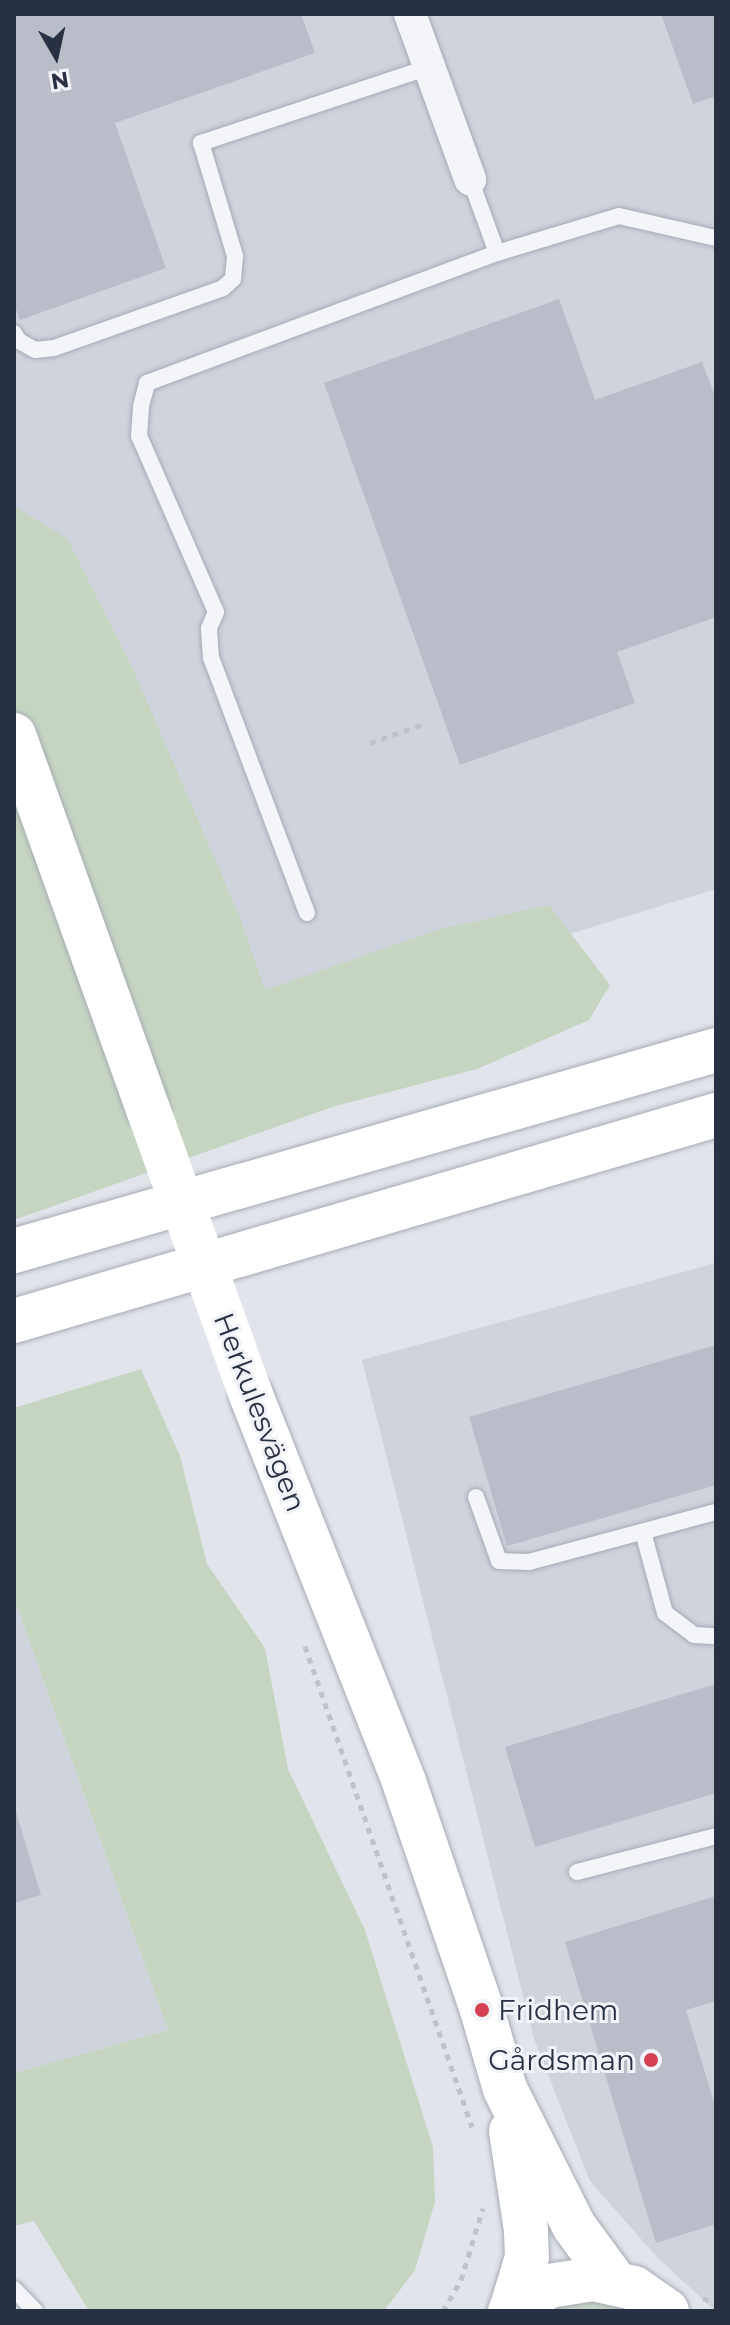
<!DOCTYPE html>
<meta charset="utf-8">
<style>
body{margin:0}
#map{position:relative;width:730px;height:2325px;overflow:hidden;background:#e1e4ea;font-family:Montserrat,sans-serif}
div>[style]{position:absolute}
.built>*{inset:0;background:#cfd3dc}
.green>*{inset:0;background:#c6d5c2}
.building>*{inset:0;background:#b8bdc8}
.path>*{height:5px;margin-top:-2.5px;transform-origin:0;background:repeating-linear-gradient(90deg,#bfc2c9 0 6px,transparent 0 12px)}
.roads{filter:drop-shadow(0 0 2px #a6abb5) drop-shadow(0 0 2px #a6abb5)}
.lane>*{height:16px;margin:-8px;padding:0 8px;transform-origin:8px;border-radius:8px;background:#f4f5f8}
.street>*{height:32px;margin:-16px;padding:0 16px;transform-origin:16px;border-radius:16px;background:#f4f5f8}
.secondary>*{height:44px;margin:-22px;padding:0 22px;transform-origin:22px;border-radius:22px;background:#fff}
.highway>*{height:44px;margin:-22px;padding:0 22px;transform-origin:22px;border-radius:22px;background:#fff}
.secondary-bridge>*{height:44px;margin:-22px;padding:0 22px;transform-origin:22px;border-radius:22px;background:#fff}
.dots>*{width:22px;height:22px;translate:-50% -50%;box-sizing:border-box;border:4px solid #f1f3f8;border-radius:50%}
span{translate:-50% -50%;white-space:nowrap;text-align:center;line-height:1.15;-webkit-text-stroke:6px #f1f3f8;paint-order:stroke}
.street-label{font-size:28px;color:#283143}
.poi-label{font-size:28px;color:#283143}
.left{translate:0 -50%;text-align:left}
.right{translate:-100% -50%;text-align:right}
.frame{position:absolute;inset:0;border:16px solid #283143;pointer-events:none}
.north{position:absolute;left:16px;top:16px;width:80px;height:80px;-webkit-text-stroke:6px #f1f3f8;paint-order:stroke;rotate:171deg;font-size:22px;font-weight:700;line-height:32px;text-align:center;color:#283143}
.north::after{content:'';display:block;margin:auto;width:28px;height:36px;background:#283143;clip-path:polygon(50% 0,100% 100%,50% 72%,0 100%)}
</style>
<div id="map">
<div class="built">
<div style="clip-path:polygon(14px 14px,716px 14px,716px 889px,181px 1053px,14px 579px)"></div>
<div style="clip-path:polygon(716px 1263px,716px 2311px,715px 2311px,656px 2256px,590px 2181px,534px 2039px,362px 1360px)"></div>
<div style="clip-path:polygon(14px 1598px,168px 2030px,14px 2073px)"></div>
</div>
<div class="green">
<div style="clip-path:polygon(14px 506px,67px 538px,134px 671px,239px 915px,265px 990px,440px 929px,549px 905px,610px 985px,589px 1020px,477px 1069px,332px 1107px,14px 1220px)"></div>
<div style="clip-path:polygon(141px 1369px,180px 1456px,207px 1564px,265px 1648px,288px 1769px,365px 1930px,433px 2147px,435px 2202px,415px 2270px,384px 2311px,89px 2311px,34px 2221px,14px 2226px,14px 2073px,168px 2030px,14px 1598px,14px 1408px)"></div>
<div style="clip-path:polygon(591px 2298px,638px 2311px,544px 2311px,549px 2308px)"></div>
</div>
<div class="building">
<div style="clip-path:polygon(14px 14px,301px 14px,315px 53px,115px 123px,166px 268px,20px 320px,14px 304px)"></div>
<div style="clip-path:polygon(661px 14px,716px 14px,716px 96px,693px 104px)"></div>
<div style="clip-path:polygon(559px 299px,595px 400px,702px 362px,716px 399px,716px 617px,617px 652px,635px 703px,460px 765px,324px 383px)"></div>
<div style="clip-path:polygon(716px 1345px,716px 1485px,507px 1546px,469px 1417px)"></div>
<div style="clip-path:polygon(716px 1684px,716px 1793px,535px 1847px,505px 1747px)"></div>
<div style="clip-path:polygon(14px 1805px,41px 1895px,14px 1903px)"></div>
<div style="clip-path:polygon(716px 1896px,716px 2001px,686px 2010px,716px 2109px,716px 2224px,656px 2243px,565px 1942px)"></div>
</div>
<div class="path">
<div style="left:370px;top:743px;width:59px;rotate:-19.7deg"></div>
<div style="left:305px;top:1646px;width:509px;rotate:70.85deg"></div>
<div style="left:703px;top:2298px;width:14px;rotate:25deg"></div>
<div style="left:443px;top:2311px;width:36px;rotate:-60deg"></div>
<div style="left:461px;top:2280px;width:75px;rotate:-73deg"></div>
</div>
<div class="roads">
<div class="lane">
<div style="left:497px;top:253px;width:127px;rotate:-16.9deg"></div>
<div style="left:619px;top:216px;width:99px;rotate:12.8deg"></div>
<div style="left:14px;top:333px;width:9px;rotate:58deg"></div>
<div style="left:19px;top:341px;width:18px;rotate:29deg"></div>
<div style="left:35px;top:350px;width:19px;rotate:-6deg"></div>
<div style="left:54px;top:348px;width:179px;rotate:-19.5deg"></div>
<div style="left:223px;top:288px;width:13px;rotate:-42deg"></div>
<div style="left:233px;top:279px;width:23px;rotate:-85deg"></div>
<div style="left:235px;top:256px;width:118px;rotate:-106.7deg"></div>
<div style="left:201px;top:143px;width:240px;rotate:-18.4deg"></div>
<div style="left:307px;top:913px;width:272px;rotate:-110.6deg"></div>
<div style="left:211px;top:658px;width:30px;rotate:-94deg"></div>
<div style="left:209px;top:628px;width:17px;rotate:-66deg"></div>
<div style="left:216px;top:612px;width:192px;rotate:-113.6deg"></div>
<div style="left:139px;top:436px;width:30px;rotate:-86deg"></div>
<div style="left:141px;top:406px;width:24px;rotate:-75deg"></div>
<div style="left:147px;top:383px;width:373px;rotate:-20.4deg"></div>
<div style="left:497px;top:253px;width:79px;rotate:-110deg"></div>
<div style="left:476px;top:1497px;width:68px;rotate:70.2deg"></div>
<div style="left:499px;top:1561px;width:30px;rotate:2deg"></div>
<div style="left:529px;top:1562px;width:194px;rotate:-15deg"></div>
<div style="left:643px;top:1532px;width:84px;rotate:74.8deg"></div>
<div style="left:665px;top:1613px;width:36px;rotate:37deg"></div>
<div style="left:694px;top:1635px;width:22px;rotate:3deg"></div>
<div style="left:577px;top:1872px;width:144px;rotate:-14.5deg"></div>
<div style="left:14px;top:2289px;width:30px;rotate:46deg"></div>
</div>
<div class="street">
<div style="left:410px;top:14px;width:176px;rotate:70deg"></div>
</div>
<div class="secondary">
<div style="left:14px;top:735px;width:397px;rotate:70.3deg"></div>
<div style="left:251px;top:1395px;width:416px;rotate:68.4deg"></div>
<div style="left:404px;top:1782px;width:241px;rotate:71.1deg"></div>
<div style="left:482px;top:2010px;width:82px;rotate:73.8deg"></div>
<div style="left:505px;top:2089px;width:153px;rotate:63.3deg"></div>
<div style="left:574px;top:2226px;width:69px;rotate:53.8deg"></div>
<div style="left:511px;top:2131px;width:100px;rotate:81.4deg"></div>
<div style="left:526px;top:2230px;width:27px;rotate:88deg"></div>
<div style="left:527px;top:2257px;width:55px;rotate:106.8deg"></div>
<div style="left:510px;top:2311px;width:46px;rotate:-32.7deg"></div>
<div style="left:549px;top:2286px;width:45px;rotate:-9deg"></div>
<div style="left:593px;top:2279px;width:42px;rotate:12.4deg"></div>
<div style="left:634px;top:2288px;width:40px;rotate:34.9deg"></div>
</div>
<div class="highway">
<div style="left:14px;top:1251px;width:730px;rotate:-15.98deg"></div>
<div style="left:14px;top:1321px;width:732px;rotate:-16.35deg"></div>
</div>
</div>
<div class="secondary-bridge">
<div style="left:148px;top:1109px;width:304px;rotate:70.2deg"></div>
</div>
<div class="dots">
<div style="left:482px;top:2010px;background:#d54053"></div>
<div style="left:651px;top:2060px;background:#d54053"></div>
</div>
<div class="street-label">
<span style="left:260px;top:1412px;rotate:69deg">Herkulesvägen</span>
</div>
<div class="poi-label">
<span class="left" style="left:498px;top:2010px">Fridhem</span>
<span class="right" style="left:635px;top:2060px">Gårdsman</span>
</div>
<div class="frame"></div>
<div class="north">N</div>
</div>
